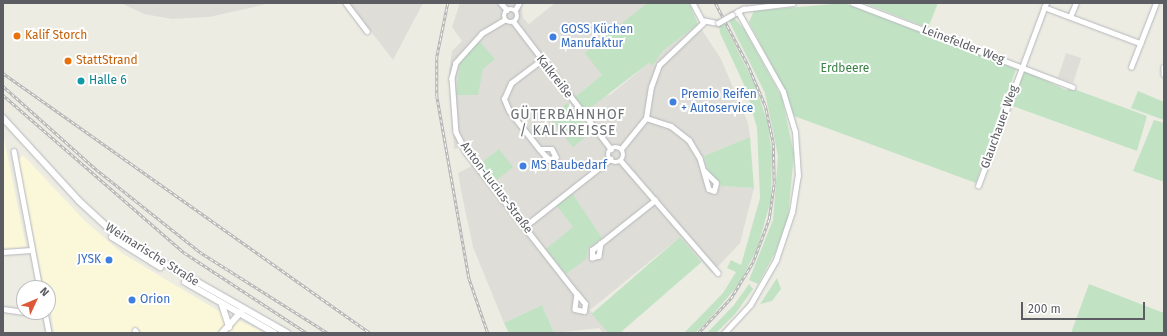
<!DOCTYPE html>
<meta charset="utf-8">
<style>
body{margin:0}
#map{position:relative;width:1167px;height:336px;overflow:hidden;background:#edece3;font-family:"Fira Sans",sans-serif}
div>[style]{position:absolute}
.commercial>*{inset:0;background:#fbf7d9}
.industrial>*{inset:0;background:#deddd7;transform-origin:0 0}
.green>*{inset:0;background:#c1e3c4;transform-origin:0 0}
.roads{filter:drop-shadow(0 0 1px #b5b7bc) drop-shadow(0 0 1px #b5b7bc)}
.minor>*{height:4.5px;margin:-2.25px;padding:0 2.25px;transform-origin:2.25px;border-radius:2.25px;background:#fff}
.minor>.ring{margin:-2.25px;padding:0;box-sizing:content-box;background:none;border:4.5px solid #fff;border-radius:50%}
.secondary>*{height:6px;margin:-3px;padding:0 3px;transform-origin:3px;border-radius:3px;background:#fff}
.rail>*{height:2.5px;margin-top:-1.25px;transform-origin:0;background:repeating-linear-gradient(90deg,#fff 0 3px,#b3b4b4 0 6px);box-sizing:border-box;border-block:1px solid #b3b4b4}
.bridges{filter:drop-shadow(0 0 1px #b5b7bc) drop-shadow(0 0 1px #b5b7bc)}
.minor-bridge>*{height:4.5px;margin:-2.25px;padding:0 2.25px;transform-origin:2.25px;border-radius:2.25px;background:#fff}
.dots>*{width:11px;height:11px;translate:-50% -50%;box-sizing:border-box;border:2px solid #fff;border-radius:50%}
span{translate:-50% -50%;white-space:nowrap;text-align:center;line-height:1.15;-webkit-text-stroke:4px #fff;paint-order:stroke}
.shop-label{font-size:12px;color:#366cbe}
.left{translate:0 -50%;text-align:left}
.right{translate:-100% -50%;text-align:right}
.food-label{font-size:12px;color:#c56008}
.street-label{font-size:12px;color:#5b5d62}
.park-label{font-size:12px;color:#3a8246}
.culture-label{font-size:12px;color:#0d838f}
.quarter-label{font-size:14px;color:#6c6f74;letter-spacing:1px}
.frame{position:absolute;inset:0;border:4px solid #5b5d62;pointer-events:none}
.north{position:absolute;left:16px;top:280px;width:40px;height:40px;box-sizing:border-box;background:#fff;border:1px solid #bdbec0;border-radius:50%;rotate:46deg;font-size:11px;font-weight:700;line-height:16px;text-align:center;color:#5b5d62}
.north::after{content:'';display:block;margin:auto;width:14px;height:18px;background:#dd5838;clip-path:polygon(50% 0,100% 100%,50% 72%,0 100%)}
.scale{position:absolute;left:1021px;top:302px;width:124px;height:18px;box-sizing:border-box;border:2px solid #5b5d62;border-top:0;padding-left:5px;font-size:12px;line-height:14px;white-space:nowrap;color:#5b5d62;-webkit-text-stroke:3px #fff;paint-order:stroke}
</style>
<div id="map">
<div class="commercial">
<div style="clip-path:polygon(3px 134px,26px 247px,3px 250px)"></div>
<div style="clip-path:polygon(23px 155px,84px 220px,123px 254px,217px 310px,265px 333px,54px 333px,48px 288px,44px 288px,18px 160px)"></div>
</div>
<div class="industrial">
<div style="clip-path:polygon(121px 3px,271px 3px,209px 17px,172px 19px,144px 14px)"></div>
<div style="clip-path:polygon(349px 3px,423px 3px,393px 60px)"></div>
<div style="clip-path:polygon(460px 3px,521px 3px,523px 18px,529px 24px,555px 3px,647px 3px,634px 15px,602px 75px,575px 97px,610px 95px,649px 63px,652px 66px,663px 51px,698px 24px,721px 59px,748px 123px,750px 137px,704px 156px,708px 172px,722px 186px,754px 188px,740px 243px,712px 273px,680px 237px,590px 310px,610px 333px,603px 333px,599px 328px,554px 333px,542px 305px,504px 323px,473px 247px,462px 195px,458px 173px,472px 166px,458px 148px,454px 149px,449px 71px,452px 51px,462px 41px,452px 27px)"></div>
<div style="left:1066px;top:53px;width:16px;height:26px;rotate:18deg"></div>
</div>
<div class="green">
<div style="clip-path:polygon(647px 3px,689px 3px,698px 24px,663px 51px,652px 66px,649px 63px,586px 111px,575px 97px,602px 75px,585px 53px)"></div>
<div style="clip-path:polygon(844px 3px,1016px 69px,976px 183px,794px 116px,785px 91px,749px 22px,754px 11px)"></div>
<div style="clip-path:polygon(864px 3px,938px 3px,928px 28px)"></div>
<div style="clip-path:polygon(734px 18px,744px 29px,782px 98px,794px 154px,788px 217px,775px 253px,758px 284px,749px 280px,773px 220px,778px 156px,765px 93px,729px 21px)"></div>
<div style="clip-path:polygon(724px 23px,756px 87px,768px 124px,772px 154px,771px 200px,757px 249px,739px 284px,705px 324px,695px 333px,684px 333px,723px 293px,736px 272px,727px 268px,731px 260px,741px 265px,760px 198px,757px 128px,746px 89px,720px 33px,719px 26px)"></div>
<div style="clip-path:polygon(479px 41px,495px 59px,483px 69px,478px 95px,456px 95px,460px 63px)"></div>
<div style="clip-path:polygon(1025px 71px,1066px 90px,1071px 88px,1147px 116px,1137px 151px,1010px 105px)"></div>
<div style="clip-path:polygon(1138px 91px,1164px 102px,1164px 120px,1131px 108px)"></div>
<div style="left:567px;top:103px;width:38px;height:23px;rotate:51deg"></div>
<div style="clip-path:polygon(1154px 120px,1164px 123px,1164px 182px,1133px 171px)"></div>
<div style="clip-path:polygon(750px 137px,754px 188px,722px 186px,708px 172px,704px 156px)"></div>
<div style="left:499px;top:149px;width:23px;height:26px;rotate:52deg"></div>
<div style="clip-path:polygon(572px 193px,602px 238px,588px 248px,586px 259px,566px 274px,546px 249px,573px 227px,556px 205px)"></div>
<div style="left:680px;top:237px;width:33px;height:117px;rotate:49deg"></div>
<div style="clip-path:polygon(777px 278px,781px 289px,772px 301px,760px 304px)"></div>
<div style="clip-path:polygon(749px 284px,753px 289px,735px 314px,716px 333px,707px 333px,734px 305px)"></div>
<div style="clip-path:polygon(1089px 284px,1164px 313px,1164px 333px,1071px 333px)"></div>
<div style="clip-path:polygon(542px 305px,554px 333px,509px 333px,504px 323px)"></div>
</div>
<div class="roads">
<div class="minor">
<div style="left:346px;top:3px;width:35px;rotate:53deg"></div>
<div style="left:501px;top:3px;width:9px;rotate:49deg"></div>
<div style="left:693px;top:3px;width:19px;rotate:62deg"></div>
<div style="left:702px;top:20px;width:16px;rotate:11deg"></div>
<div style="left:853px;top:3px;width:235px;rotate:20.9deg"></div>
<div style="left:1044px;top:7px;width:103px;rotate:20.6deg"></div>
<div class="ring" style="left:504px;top:9px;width:9.5px;height:9.5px"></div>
<div style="left:515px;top:10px;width:8px;rotate:-60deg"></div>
<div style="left:732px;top:15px;width:13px;rotate:-29deg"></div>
<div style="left:743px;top:9px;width:50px;rotate:-6.8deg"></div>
<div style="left:1070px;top:17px;width:15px;rotate:-67deg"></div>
<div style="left:505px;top:20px;width:27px;rotate:149deg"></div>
<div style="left:482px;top:34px;width:39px;rotate:132deg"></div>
<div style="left:456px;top:63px;width:16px;rotate:105deg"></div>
<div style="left:452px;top:78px;width:54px;rotate:85.8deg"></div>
<div style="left:456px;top:132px;width:22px;rotate:63deg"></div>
<div style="left:466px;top:152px;width:180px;rotate:52deg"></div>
<div style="left:577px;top:294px;width:15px;rotate:98deg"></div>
<div style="left:575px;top:309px;width:9px;rotate:13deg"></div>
<div style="left:584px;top:311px;width:7px;rotate:-82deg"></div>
<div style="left:585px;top:304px;width:13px;rotate:-129deg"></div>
<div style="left:514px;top:22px;width:160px;rotate:52.6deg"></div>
<div style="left:1131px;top:67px;width:69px;rotate:-68.7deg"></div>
<div style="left:1164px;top:67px;width:7px;rotate:90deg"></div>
<div style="left:646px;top:118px;width:26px;rotate:18deg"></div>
<div style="left:671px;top:126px;width:23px;rotate:38deg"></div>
<div style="left:689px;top:140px;width:21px;rotate:59deg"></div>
<div style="left:700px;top:158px;width:32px;rotate:74deg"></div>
<div style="left:709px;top:189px;width:5px;rotate:22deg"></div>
<div style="left:714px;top:191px;width:8px;rotate:-76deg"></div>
<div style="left:716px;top:183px;width:16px;rotate:-135deg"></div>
<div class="ring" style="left:608px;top:147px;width:11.5px;height:11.5px"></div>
<div style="left:539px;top:149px;width:13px"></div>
<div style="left:552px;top:149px;width:9px;rotate:63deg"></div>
<div style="left:556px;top:157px;width:7px;rotate:153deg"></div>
<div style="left:550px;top:160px;width:6px;rotate:-141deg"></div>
<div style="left:545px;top:156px;width:9px;rotate:-131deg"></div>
<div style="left:539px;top:149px;width:48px;rotate:-128.3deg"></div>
<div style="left:509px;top:111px;width:13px;rotate:-113deg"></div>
<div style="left:504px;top:99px;width:17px;rotate:-66deg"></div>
<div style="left:511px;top:83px;width:38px;rotate:-37deg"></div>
<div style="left:621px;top:149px;width:40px;rotate:-51deg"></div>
<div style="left:646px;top:118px;width:31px;rotate:-81deg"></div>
<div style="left:651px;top:87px;width:23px;rotate:-70deg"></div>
<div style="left:659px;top:65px;width:62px;rotate:-43.7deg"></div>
<div style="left:14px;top:151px;width:139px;rotate:79.3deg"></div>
<div style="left:621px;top:161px;width:148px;rotate:49.1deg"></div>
<div style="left:978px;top:186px;width:195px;rotate:-69.6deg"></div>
<div style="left:524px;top:227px;width:110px;rotate:-38.3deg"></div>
<div style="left:601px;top:243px;width:13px;rotate:99deg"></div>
<div style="left:599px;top:256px;width:7px;rotate:164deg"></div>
<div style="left:592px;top:258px;width:8px;rotate:-90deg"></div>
<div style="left:592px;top:250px;width:11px;rotate:-38deg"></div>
<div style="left:601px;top:243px;width:69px;rotate:-38.5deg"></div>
<div style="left:3px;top:252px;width:28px;rotate:-4deg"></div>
<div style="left:3px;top:309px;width:21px;rotate:8deg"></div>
<div style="left:28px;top:312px;width:17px;rotate:3deg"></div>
<div style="left:45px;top:312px;width:21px;rotate:79deg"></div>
<div style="left:135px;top:330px;width:4px;rotate:56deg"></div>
<div style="left:724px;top:333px;width:38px;rotate:-47deg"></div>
<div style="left:750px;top:305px;width:52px;rotate:-60deg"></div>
<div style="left:776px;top:260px;width:51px;rotate:-71.6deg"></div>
<div style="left:792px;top:212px;width:36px;rotate:-81deg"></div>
<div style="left:798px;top:176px;width:44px;rotate:-93.9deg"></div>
<div style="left:795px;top:132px;width:42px;rotate:-106.7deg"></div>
<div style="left:783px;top:92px;width:92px;rotate:-119.4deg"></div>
</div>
<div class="secondary">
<div style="left:3px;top:118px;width:113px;rotate:47.5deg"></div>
<div style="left:79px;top:201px;width:52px;rotate:42.6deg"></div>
<div style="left:117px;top:236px;width:196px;rotate:29.7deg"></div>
<div style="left:112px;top:237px;width:57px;rotate:32deg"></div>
<div style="left:185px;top:282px;width:103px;rotate:29.8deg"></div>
<div style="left:222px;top:305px;width:23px;rotate:72deg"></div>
<div style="left:222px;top:333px;width:30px;rotate:-48deg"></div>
</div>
</div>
<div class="rail">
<div style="left:448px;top:3px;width:55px;rotate:101.5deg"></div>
<div style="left:437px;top:57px;width:39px;rotate:90deg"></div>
<div style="left:437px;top:96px;width:185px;rotate:80deg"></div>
<div style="left:469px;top:278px;width:58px;rotate:70.9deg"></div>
<div style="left:3px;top:73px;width:450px;rotate:35.3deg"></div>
<div style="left:3px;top:86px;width:126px;rotate:41.8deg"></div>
<div style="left:97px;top:170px;width:132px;rotate:38.5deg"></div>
<div style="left:200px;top:252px;width:151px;rotate:32.3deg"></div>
<div style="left:3px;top:95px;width:241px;rotate:41deg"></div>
<div style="left:185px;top:253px;width:146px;rotate:33.3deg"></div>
<div style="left:698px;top:333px;width:48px;rotate:-46.7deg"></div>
<div style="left:731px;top:298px;width:42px;rotate:-58.6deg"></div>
<div style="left:753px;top:262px;width:46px;rotate:-69.6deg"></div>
<div style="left:769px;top:219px;width:35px;rotate:-82deg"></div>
<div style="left:774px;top:184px;width:41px;rotate:-91.4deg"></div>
<div style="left:773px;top:143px;width:38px;rotate:-102deg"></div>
<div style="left:765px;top:106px;width:43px;rotate:-113deg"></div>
<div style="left:748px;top:66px;width:71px;rotate:-117.6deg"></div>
</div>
<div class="bridges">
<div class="minor-bridge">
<div style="left:718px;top:23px;width:16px;rotate:-30deg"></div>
</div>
</div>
<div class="dots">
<div style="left:17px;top:36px;background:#e8710a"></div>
<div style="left:553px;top:37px;background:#3f7fe0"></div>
<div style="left:68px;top:61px;background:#e8710a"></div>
<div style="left:81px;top:81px;background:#0f9aa8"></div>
<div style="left:673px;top:102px;background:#3f7fe0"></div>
<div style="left:523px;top:166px;background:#3f7fe0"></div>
<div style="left:109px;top:260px;background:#3f7fe0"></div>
<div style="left:132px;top:300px;background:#3f7fe0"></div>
</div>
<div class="shop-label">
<span class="left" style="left:561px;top:37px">GOSS Küchen<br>Manufaktur</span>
<span class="left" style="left:681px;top:102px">Premio Reifen<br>+ Autoservice</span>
<span class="left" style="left:531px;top:166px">MS Baubedarf</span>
<span class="right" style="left:101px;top:260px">JYSK</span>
<span class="left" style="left:140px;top:300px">Orion</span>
</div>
<div class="food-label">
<span class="left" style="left:25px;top:36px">Kalif Storch</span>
<span class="left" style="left:76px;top:61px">StattStrand</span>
</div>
<div class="street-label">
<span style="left:963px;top:45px;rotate:21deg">Leinefelder Weg</span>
<span style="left:554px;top:77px;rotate:52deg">Kalkreiße</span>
<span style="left:1000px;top:127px;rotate:-70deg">Glauchauer Weg</span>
<span style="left:496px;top:188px;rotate:53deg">Anton-Lucius-Straße</span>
<span style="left:152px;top:255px;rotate:32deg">Weimarische Straße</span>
</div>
<div class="park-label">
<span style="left:845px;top:69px">Erdbeere</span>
</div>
<div class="culture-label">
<span class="left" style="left:89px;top:81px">Halle 6</span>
</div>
<div class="quarter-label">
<span style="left:568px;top:123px">GÜTERBAHNHOF<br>/ KALKREISSE</span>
</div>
<div class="frame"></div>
<div class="north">N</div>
<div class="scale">200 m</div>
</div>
